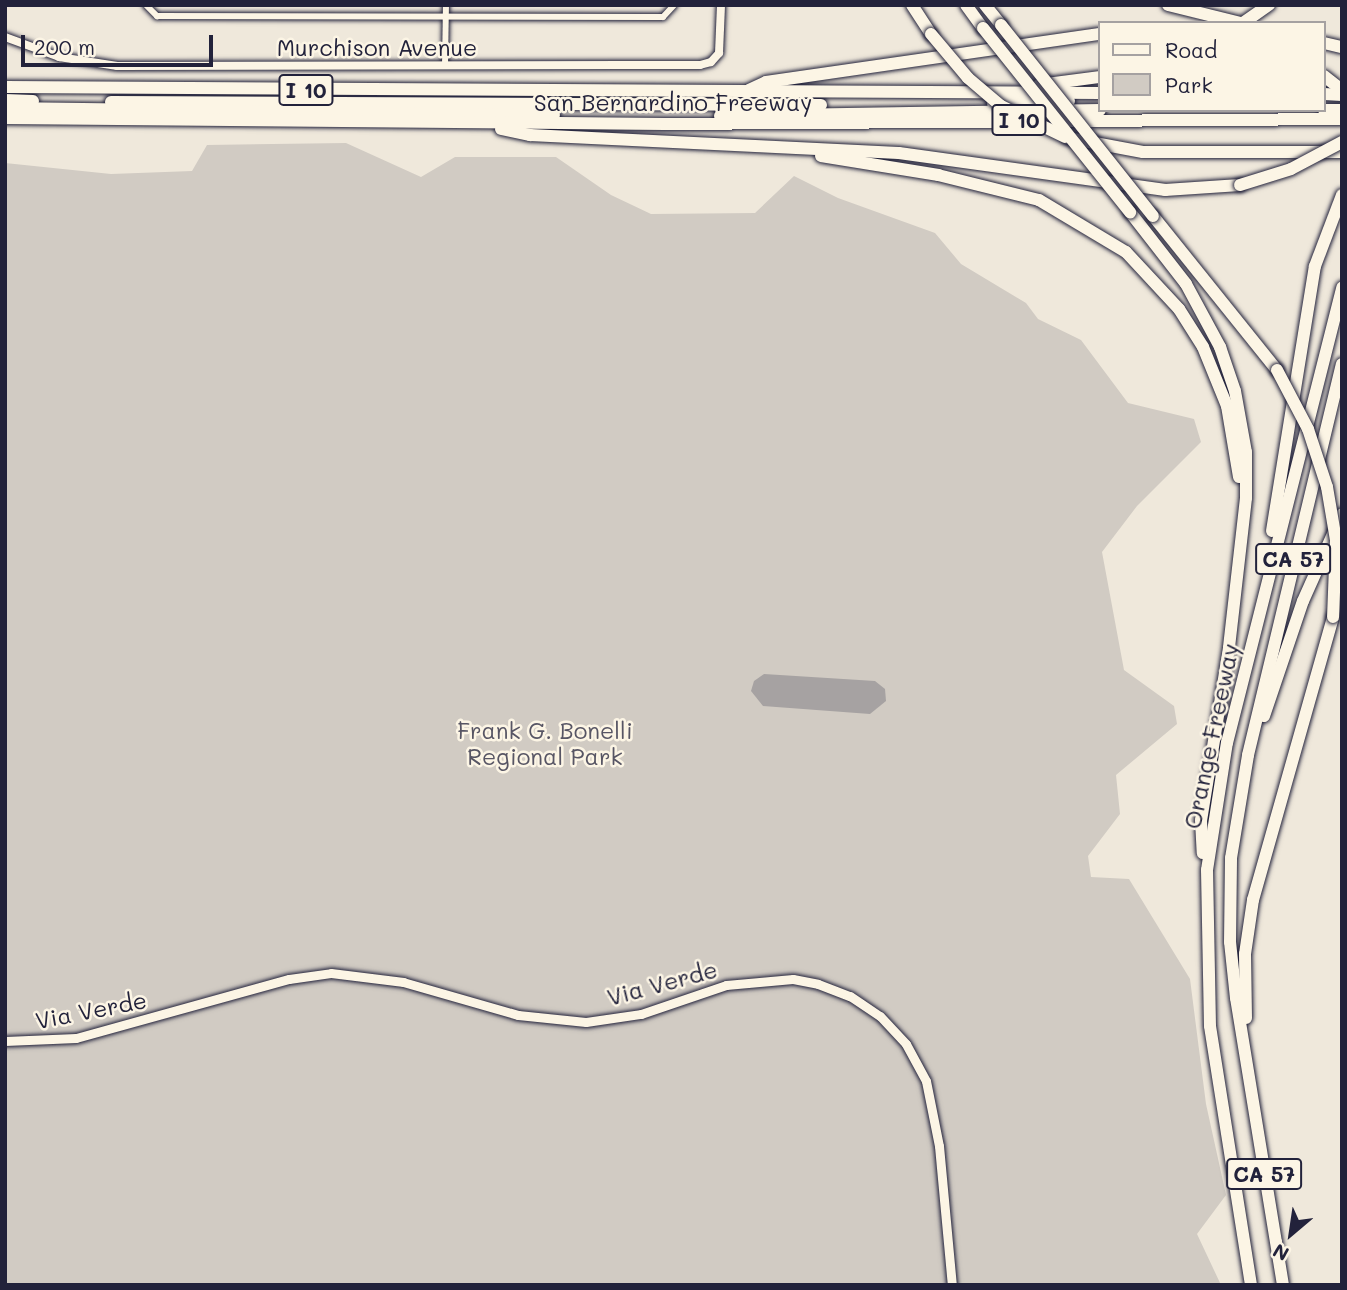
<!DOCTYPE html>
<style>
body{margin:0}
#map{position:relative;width:1347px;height:1290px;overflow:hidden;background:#efe8db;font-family:Mali,sans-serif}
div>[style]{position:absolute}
.green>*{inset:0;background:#d1cbc3}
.water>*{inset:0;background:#a6a2a2}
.roads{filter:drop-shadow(0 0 2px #22223b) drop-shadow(0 0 2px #22223b)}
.minor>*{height:6px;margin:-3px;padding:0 3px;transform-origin:3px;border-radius:3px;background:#fcf5e5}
.tertiary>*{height:8px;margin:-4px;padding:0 4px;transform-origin:4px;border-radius:4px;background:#fcf5e5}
.secondary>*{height:9px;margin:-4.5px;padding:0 4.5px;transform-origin:4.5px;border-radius:4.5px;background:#fcf5e5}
.motorway>*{height:12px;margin:-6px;padding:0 6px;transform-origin:6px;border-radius:6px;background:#fcf5e5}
.bridges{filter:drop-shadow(0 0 2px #22223b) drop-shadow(0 0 2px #22223b)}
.motorway-bridge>*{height:12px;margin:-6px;padding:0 6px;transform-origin:6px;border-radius:6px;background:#fcf5e5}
span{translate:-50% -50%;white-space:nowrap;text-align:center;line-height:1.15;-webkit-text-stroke:5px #fcf5e5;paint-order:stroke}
.shield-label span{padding:2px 5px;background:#fcf5e5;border:2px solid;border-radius:5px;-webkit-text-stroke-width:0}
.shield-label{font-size:21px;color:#22223b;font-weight:700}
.street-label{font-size:23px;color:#22223b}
.park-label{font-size:23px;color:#575564}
.frame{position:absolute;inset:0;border:7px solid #22223b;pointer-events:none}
.legend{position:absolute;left:1098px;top:21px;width:228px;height:91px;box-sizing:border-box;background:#fcf5e5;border:2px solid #a5a1a1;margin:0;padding:9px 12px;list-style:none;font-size:21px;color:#22223b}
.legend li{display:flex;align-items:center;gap:14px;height:35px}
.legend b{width:35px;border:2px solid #a5a1a1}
.north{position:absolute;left:1256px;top:1199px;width:70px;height:70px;-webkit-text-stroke:5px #fcf5e5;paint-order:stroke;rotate:209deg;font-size:19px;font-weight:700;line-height:28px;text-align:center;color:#22223b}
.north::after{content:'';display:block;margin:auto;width:24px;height:32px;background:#22223b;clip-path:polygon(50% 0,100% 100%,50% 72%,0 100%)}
.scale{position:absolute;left:21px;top:35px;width:192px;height:32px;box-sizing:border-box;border:4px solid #22223b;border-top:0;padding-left:9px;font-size:21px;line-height:24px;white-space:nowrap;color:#22223b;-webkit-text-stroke:5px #fcf5e5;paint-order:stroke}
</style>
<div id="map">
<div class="green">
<div style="clip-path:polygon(346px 143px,421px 177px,455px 157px,556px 157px,611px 195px,651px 214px,755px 213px,794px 176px,838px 198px,935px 233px,961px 264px,1026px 303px,1038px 319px,1081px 340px,1128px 403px,1194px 419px,1201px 442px,1137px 506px,1102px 552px,1124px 670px,1174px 706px,1177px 724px,1116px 775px,1120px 814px,1088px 856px,1091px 877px,1129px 879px,1190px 979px,1206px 1104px,1226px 1195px,1197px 1234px,1221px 1285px,5px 1285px,5px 163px,111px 174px,192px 171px,207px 145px)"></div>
</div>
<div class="water">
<div style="clip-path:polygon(764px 674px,875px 681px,885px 689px,886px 701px,870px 714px,763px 706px,751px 691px,754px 681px)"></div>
</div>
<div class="roads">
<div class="minor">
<div style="left:146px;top:5px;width:16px;rotate:45deg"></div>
<div style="left:157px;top:16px;width:506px;rotate:0.11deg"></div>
<div style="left:663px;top:17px;width:16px;rotate:-47deg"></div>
<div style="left:445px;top:66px;width:61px;rotate:-89.1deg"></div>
</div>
<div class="tertiary">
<div style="left:5px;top:37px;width:58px;rotate:20.3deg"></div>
<div style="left:59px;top:57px;width:59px;rotate:8.8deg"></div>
<div style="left:117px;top:66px;width:583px;rotate:-0.1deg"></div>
<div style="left:700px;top:65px;width:11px;rotate:-15deg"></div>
<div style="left:711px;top:62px;width:12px;rotate:-48deg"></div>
<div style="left:719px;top:53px;width:48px;rotate:-87.6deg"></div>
</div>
<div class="secondary">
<div style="left:5px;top:1041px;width:71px;rotate:-2.4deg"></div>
<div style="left:76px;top:1038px;width:221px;rotate:-15.5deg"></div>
<div style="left:289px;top:979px;width:42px;rotate:-8.1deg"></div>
<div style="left:331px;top:973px;width:73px;rotate:7.1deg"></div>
<div style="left:403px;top:982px;width:120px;rotate:16deg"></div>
<div style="left:518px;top:1015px;width:68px;rotate:5.9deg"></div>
<div style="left:586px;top:1022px;width:56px;rotate:-8.3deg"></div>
<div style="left:641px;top:1014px;width:90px;rotate:-18.8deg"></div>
<div style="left:726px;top:985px;width:67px;rotate:-5.1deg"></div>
<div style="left:793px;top:979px;width:25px;rotate:11deg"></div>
<div style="left:818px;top:984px;width:34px;rotate:21deg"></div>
<div style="left:850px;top:996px;width:36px;rotate:34deg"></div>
<div style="left:880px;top:1016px;width:38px;rotate:47deg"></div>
<div style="left:906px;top:1044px;width:42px;rotate:61.6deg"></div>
<div style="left:926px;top:1081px;width:66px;rotate:78.7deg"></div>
<div style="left:939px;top:1146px;width:140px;rotate:84.7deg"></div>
</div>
<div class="motorway">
<div style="left:912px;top:5px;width:35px;rotate:57deg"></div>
<div style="left:966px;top:5px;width:29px;rotate:54deg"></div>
<div style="left:985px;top:5px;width:26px;rotate:51deg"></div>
<div style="left:1168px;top:5px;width:75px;rotate:13.9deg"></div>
<div style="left:1243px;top:23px;width:32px;rotate:-35deg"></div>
<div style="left:1324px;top:43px;width:18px;rotate:13deg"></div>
<div style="left:1324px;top:76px;width:23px;rotate:38deg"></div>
<div style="left:1039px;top:85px;width:62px;rotate:-7.5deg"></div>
<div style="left:5px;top:87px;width:1095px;rotate:0.31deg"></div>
<div style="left:749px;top:90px;width:19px;rotate:-25deg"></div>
<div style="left:766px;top:82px;width:337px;rotate:-8.2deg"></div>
<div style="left:1324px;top:94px;width:18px;rotate:3deg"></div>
<div style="left:5px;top:100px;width:28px;rotate:2deg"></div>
<div style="left:111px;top:102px;width:710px;rotate:0.24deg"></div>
<div style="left:993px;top:103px;width:76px;rotate:-1.5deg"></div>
<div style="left:5px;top:108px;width:549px;rotate:0.73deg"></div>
<div style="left:1324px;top:110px;width:18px"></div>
<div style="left:720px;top:116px;width:380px;rotate:-0.9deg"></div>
<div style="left:5px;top:118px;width:660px;rotate:0.52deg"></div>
<div style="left:665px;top:124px;width:677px;rotate:-0.42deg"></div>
<div style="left:501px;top:129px;width:30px;rotate:12deg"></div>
<div style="left:530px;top:135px;width:369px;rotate:2.8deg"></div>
<div style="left:899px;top:153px;width:269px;rotate:7.9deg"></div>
<div style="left:1165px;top:190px;width:75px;rotate:-3.8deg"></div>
<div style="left:1068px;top:138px;width:76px;rotate:10.6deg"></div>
<div style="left:1143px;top:152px;width:199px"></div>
<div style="left:821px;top:156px;width:119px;rotate:9.2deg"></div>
<div style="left:938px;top:175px;width:104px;rotate:13.9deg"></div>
<div style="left:1039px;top:200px;width:101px;rotate:30.9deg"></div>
<div style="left:1126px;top:252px;width:78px;rotate:47.1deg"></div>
<div style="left:1179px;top:309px;width:45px;rotate:57.7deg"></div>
<div style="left:1203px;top:347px;width:64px;rotate:67.9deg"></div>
<div style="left:1227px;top:406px;width:72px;rotate:80.4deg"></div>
<div style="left:1130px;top:212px;width:91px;rotate:52.1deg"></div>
<div style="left:1186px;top:284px;width:72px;rotate:61.6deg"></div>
<div style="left:1220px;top:347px;width:46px;rotate:71.2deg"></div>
<div style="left:1235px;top:391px;width:62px;rotate:79.8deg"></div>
<div style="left:1246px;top:452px;width:46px;rotate:90deg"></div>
<div style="left:1246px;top:498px;width:151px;rotate:96.5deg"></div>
<div style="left:1229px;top:648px;width:174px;rotate:99.2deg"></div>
<div style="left:1201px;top:820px;width:33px;rotate:87deg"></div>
<div style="left:1153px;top:216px;width:198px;rotate:51.2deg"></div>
<div style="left:1272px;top:531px;width:268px;rotate:-80.8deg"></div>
<div style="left:1315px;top:266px;width:76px;rotate:-69.2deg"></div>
<div style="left:1264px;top:716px;width:121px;rotate:-71.3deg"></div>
<div style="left:1303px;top:601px;width:95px;rotate:-65.9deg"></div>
<div style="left:1246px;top:1018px;width:64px;rotate:-90.9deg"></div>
<div style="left:1245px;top:954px;width:55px;rotate:-81.6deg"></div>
<div style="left:1253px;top:900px;width:294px;rotate:-74.2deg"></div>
<div style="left:1251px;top:1285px;width:262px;rotate:-99deg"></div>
<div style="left:1210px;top:1026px;width:156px;rotate:-91.1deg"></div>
<div style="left:1207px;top:870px;width:129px;rotate:-81.1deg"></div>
<div style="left:1227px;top:743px;width:470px;rotate:-75.8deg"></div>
<div style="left:1283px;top:1285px;width:291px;rotate:-99.3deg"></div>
<div style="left:1236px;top:998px;width:56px;rotate:-96.1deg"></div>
<div style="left:1230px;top:942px;width:84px;rotate:-89.3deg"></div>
<div style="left:1231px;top:858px;width:104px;rotate:-80.6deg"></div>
<div style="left:1248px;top:755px;width:402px;rotate:-76.5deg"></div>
</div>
</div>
<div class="bridges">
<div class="motorway-bridge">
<div style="left:1001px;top:25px;width:244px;rotate:51.5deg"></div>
<div style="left:983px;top:28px;width:236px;rotate:51.4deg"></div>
<div style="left:931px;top:34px;width:57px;rotate:49.9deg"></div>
<div style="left:968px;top:78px;width:43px;rotate:40.3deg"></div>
<div style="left:1001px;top:106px;width:71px;rotate:25.8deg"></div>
<div style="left:1240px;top:185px;width:53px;rotate:-17.4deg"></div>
<div style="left:1291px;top:169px;width:58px;rotate:-27.9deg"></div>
<div style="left:1277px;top:370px;width:67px;rotate:62.3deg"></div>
<div style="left:1308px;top:429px;width:61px;rotate:71.9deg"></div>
<div style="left:1327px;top:487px;width:54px;rotate:80.4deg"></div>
<div style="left:1336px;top:540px;width:77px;rotate:92.2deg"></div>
</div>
</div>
<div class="shield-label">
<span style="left:306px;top:90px">I 10</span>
<span style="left:1019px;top:120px">I 10</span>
<span style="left:1293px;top:559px">CA 57</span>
<span style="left:1264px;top:1174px">CA 57</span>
</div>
<div class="street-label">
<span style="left:377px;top:47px">Murchison Avenue</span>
<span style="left:673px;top:102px">San Bernardino Freeway</span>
<span style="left:1211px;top:736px;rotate:-78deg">Orange Freeway</span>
<span style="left:662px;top:983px;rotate:-15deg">Via Verde</span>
<span style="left:91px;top:1010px;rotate:-11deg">Via Verde</span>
</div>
<div class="park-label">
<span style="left:545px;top:743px">Frank G. Bonelli<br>Regional Park</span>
</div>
<div class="frame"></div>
<ul class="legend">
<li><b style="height:9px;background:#fcf5e5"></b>Road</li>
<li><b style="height:19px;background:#d1cbc3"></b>Park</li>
</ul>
<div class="north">N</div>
<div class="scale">200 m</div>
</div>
